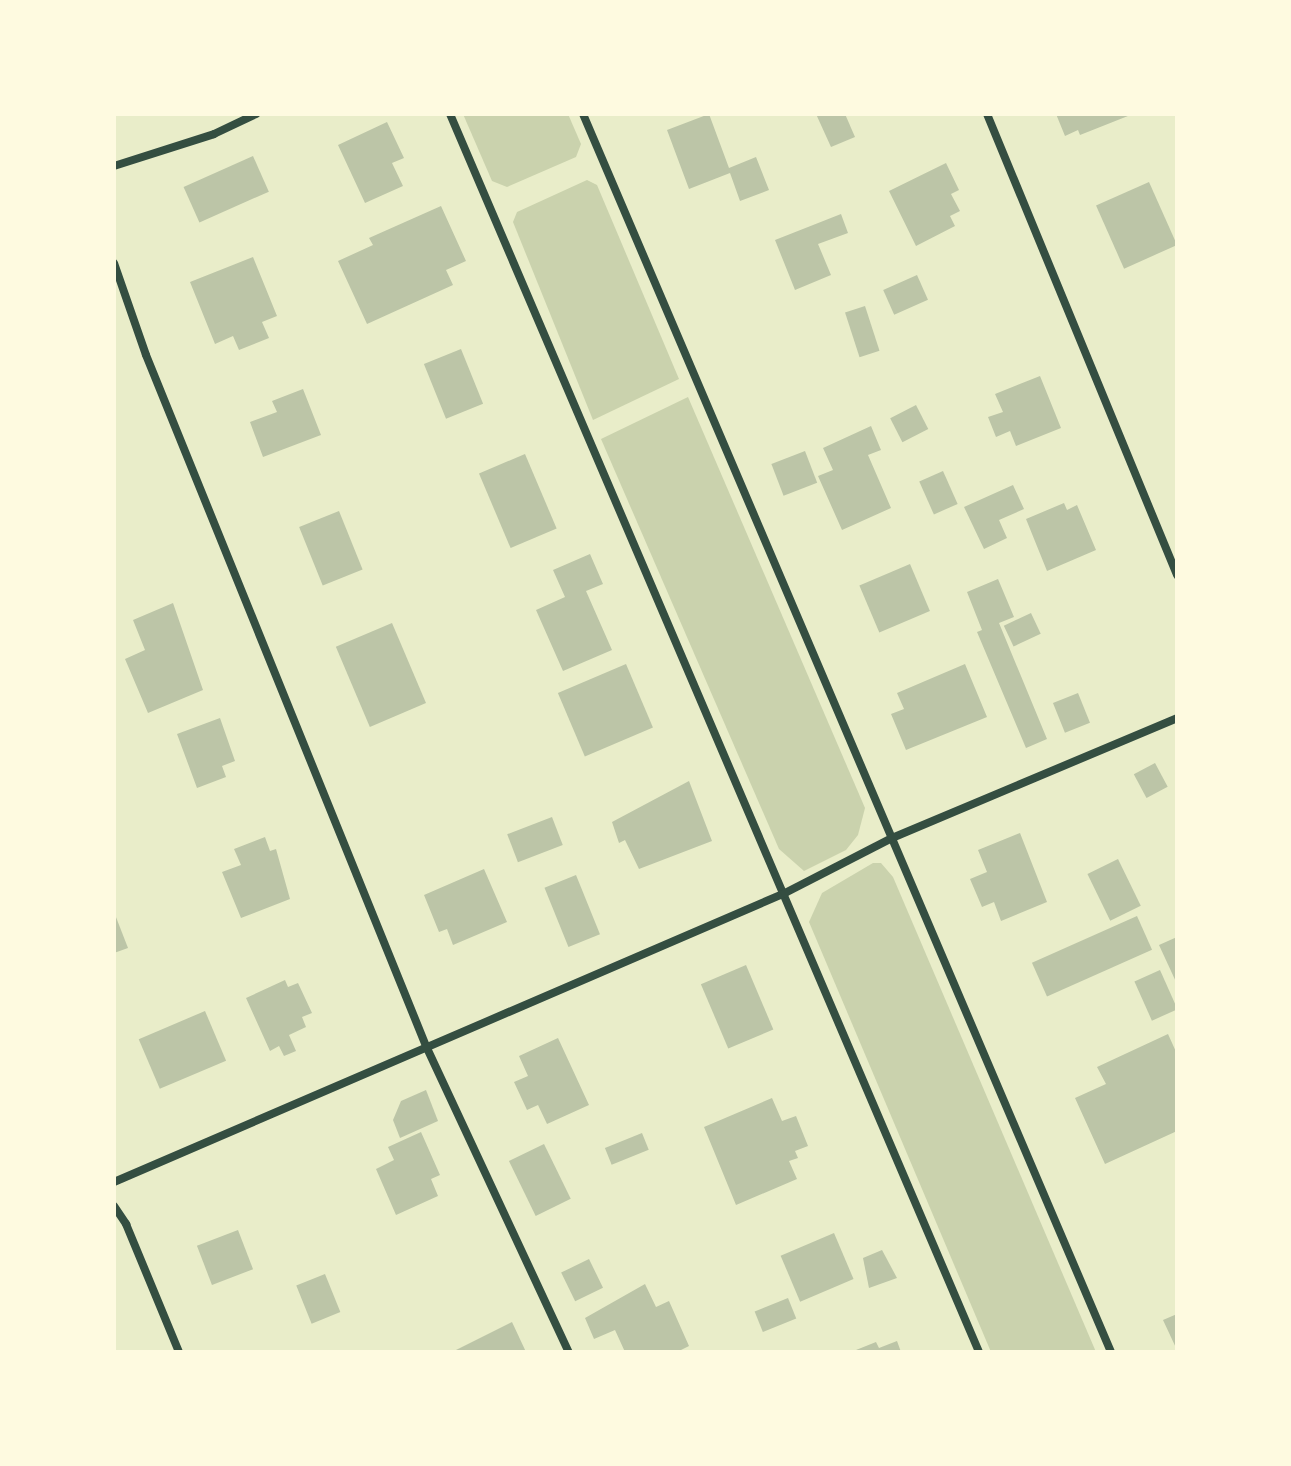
<!DOCTYPE html>
<style>
body{margin:0}
#map{position:relative;width:1291px;height:1466px;overflow:hidden;background:#e9edc9;font-family:Raleway,sans-serif}
div>[style]{position:absolute}
.green>*{inset:0;background:#cad2ad}
.building>*{inset:0;background:#bcc5a7;transform-origin:0 0}
.minor>*{height:8px;margin:-4px;padding:0 4px;transform-origin:4px;border-radius:4px;background:#344e41}
span{translate:-50% -50%;white-space:nowrap;text-align:center;line-height:1.15;-webkit-text-stroke:7px #fefae0;paint-order:stroke}
.frame{position:absolute;inset:0;border:116px solid #fefae0;pointer-events:none}
</style>
<div id="map">
<div class="green">
<div style="clip-path:polygon(463px 114px,568px 114px,581px 144px,576px 157px,507px 187px,492px 181px)"></div>
<div style="clip-path:polygon(587px 180px,597px 185px,679px 379px,593px 420px,513px 222px,517px 212px)"></div>
<div style="clip-path:polygon(688px 397px,865px 808px,858px 835px,846px 850px,804px 871px,779px 849px,601px 439px)"></div>
<div style="clip-path:polygon(873px 863px,881px 863px,893px 877px,1096px 1352px,991px 1352px,809px 922px,822px 893px)"></div>
</div>
<div class="building">
<div style="clip-path:polygon(709px 114px,729px 168px,756px 157px,769px 190px,740px 201px,730px 173px,689px 189px,667px 130px)"></div>
<div style="clip-path:polygon(816px 114px,845px 114px,855px 137px,831px 147px)"></div>
<div style="clip-path:polygon(1056px 114px,1133px 114px,1080px 135px,1078px 130px,1065px 136px)"></div>
<div style="clip-path:polygon(387px 122px,404px 158px,392px 163px,403px 186px,365px 203px,338px 145px)"></div>
<div style="left:253px;top:156px;width:39px;height:76px;rotate:66deg"></div>
<div style="clip-path:polygon(946px 163px,959px 190px,951px 194px,960px 211px,950px 216px,955px 226px,916px 246px,889px 191px)"></div>
<div style="left:1149px;top:182px;width:69px;height:58px;rotate:66deg"></div>
<div style="clip-path:polygon(441px 206px,466px 261px,446px 270px,453px 285px,367px 324px,338px 261px,373px 245px,369px 238px)"></div>
<div style="clip-path:polygon(841px 214px,848px 233px,818px 244px,831px 275px,795px 290px,775px 240px)"></div>
<div style="clip-path:polygon(253px 257px,277px 316px,262px 322px,269px 338px,239px 350px,233px 336px,215px 344px,190px 282px)"></div>
<div style="left:917px;top:275px;width:27px;height:37px;rotate:66deg"></div>
<div style="left:865px;top:306px;width:47px;height:21px;rotate:72deg"></div>
<div style="left:461px;top:349px;width:59px;height:40px;rotate:68deg"></div>
<div style="clip-path:polygon(1040px 376px,1061px 428px,1016px 446px,1010px 431px,996px 437px,988px 417px,1003px 412px,995px 394px)"></div>
<div style="clip-path:polygon(303px 389px,321px 435px,263px 457px,250px 422px,277px 412px,272px 401px)"></div>
<div style="left:916px;top:405px;width:27px;height:29px;rotate:63deg"></div>
<div style="clip-path:polygon(871px 426px,881px 450px,868px 455px,891px 508px,842px 530px,818px 476px,833px 470px,823px 448px)"></div>
<div style="left:805px;top:451px;width:34px;height:36px;rotate:69deg"></div>
<div style="left:525px;top:454px;width:81px;height:50px;rotate:67deg"></div>
<div style="left:943px;top:471px;width:36px;height:26px;rotate:66deg"></div>
<div style="clip-path:polygon(1013px 485px,1024px 509px,999px 520px,1007px 538px,984px 549px,964px 507px)"></div>
<div style="clip-path:polygon(1064px 503px,1067px 510px,1077px 505px,1096px 550px,1047px 571px,1026px 519px)"></div>
<div style="left:339px;top:511px;width:63px;height:43px;rotate:68deg"></div>
<div style="clip-path:polygon(590px 554px,603px 584px,586px 591px,612px 650px,563px 671px,536px 610px,565px 597px,553px 570px)"></div>
<div style="left:910px;top:564px;width:51px;height:55px;rotate:67deg"></div>
<div style="clip-path:polygon(998px 579px,1014px 617px,999px 623px,1047px 739px,1026px 748px,977px 632px,982px 630px,967px 592px)"></div>
<div style="clip-path:polygon(173px 603px,203px 690px,148px 713px,125px 659px,145px 650px,133px 620px)"></div>
<div style="left:1031px;top:613px;width:23px;height:30px;rotate:65deg"></div>
<div style="left:392px;top:623px;width:87px;height:61px;rotate:67deg"></div>
<div style="left:626px;top:664px;width:69px;height:74px;rotate:67deg"></div>
<div style="clip-path:polygon(965px 664px,987px 717px,906px 750px,891px 714px,904px 709px,897px 693px)"></div>
<div style="left:1078px;top:693px;width:32px;height:27px;rotate:68deg"></div>
<div style="clip-path:polygon(220px 718px,235px 761px,222px 766px,226px 777px,197px 788px,177px 734px)"></div>
<div style="left:1155px;top:763px;width:27px;height:24px;rotate:62deg"></div>
<div style="clip-path:polygon(689px 781px,712px 841px,639px 869px,625px 840px,619px 843px,612px 822px)"></div>
<div style="left:552px;top:817px;width:30px;height:48px;rotate:69deg"></div>
<div style="clip-path:polygon(1020px 833px,1047px 902px,1001px 921px,994px 902px,982px 907px,970px 879px,987px 872px,978px 850px)"></div>
<div style="clip-path:polygon(265px 837px,270px 851px,276px 849px,290px 899px,241px 918px,222px 872px,241px 865px,234px 849px)"></div>
<div style="left:1118px;top:859px;width:52px;height:34px;rotate:64deg"></div>
<div style="clip-path:polygon(484px 869px,507px 922px,453px 945px,447px 929px,439px 932px,424px 895px)"></div>
<div style="left:576px;top:875px;width:64px;height:34px;rotate:68deg"></div>
<div style="clip-path:polygon(114px 912px,128px 948px,114px 953px)"></div>
<div style="left:1137px;top:916px;width:37px;height:115px;rotate:66deg"></div>
<div style="clip-path:polygon(1177px 937px,1177px 984px,1159px 945px)"></div>
<div style="left:746px;top:965px;width:70px;height:49px;rotate:67deg"></div>
<div style="left:1160px;top:970px;width:43px;height:28px;rotate:66deg"></div>
<div style="clip-path:polygon(285px 980px,288px 987px,298px 983px,312px 1013px,302px 1017px,306px 1027px,289px 1035px,296px 1051px,284px 1056px,279px 1046px,270px 1051px,246px 998px)"></div>
<div style="left:205px;top:1011px;width:54px;height:72px;rotate:67deg"></div>
<div style="clip-path:polygon(1168px 1034px,1177px 1054px,1177px 1131px,1105px 1164px,1075px 1098px,1106px 1084px,1097px 1067px)"></div>
<div style="clip-path:polygon(558px 1038px,589px 1105px,547px 1124px,538px 1105px,527px 1110px,514px 1082px,528px 1076px,519px 1056px)"></div>
<div style="clip-path:polygon(426px 1090px,438px 1121px,400px 1138px,393px 1120px,401px 1101px)"></div>
<div style="clip-path:polygon(772px 1098px,782px 1121px,796px 1116px,808px 1146px,795px 1151px,798px 1158px,789px 1161px,797px 1179px,736px 1205px,704px 1127px)"></div>
<div style="clip-path:polygon(421px 1132px,440px 1175px,431px 1179px,438px 1196px,396px 1215px,376px 1169px,394px 1160px,388px 1147px)"></div>
<div style="left:642px;top:1133px;width:18px;height:40px;rotate:68deg"></div>
<div style="left:544px;top:1144px;width:61px;height:39px;rotate:64deg"></div>
<div style="left:238px;top:1230px;width:42px;height:44px;rotate:69deg"></div>
<div style="left:834px;top:1233px;width:50px;height:58px;rotate:67deg"></div>
<div style="clip-path:polygon(882px 1250px,897px 1278px,869px 1288px,863px 1258px)"></div>
<div style="left:589px;top:1259px;width:32px;height:31px;rotate:64deg"></div>
<div style="left:325px;top:1274px;width:41px;height:31px;rotate:68deg"></div>
<div style="clip-path:polygon(645px 1284px,656px 1307px,669px 1301px,689px 1346px,677px 1352px,625px 1352px,615px 1330px,594px 1339px,585px 1318px)"></div>
<div style="left:788px;top:1298px;width:22px;height:36px;rotate:68deg"></div>
<div style="clip-path:polygon(1177px 1314px,1177px 1350px,1163px 1320px)"></div>
<div style="clip-path:polygon(512px 1322px,526px 1352px,457px 1352px,456px 1350px)"></div>
<div style="clip-path:polygon(897px 1341px,901px 1352px,851px 1352px,876px 1342px,879px 1348px)"></div>
</div>
<div class="minor">
<div style="left:450px;top:114px;width:1346px;rotate:66.86deg"></div>
<div style="left:583px;top:114px;width:1346px;rotate:66.9deg"></div>
<div style="left:987px;top:114px;width:499px;rotate:67.6deg"></div>
<div style="left:114px;top:166px;width:105px;rotate:-17.7deg"></div>
<div style="left:214px;top:134px;width:47px;rotate:-25.5deg"></div>
<div style="left:114px;top:263px;width:97px;rotate:70.8deg"></div>
<div style="left:146px;top:355px;width:746px;rotate:67.94deg"></div>
<div style="left:426px;top:1046px;width:338px;rotate:65deg"></div>
<div style="left:114px;top:1182px;width:731px;rotate:-23.3deg"></div>
<div style="left:785px;top:893px;width:120px;rotate:-27.2deg"></div>
<div style="left:892px;top:838px;width:309px;rotate:-22.8deg"></div>
<div style="left:114px;top:1206px;width:22px;rotate:56deg"></div>
<div style="left:126px;top:1224px;width:139px;rotate:67.5deg"></div>
</div>
<div class="frame"></div>
</div>
